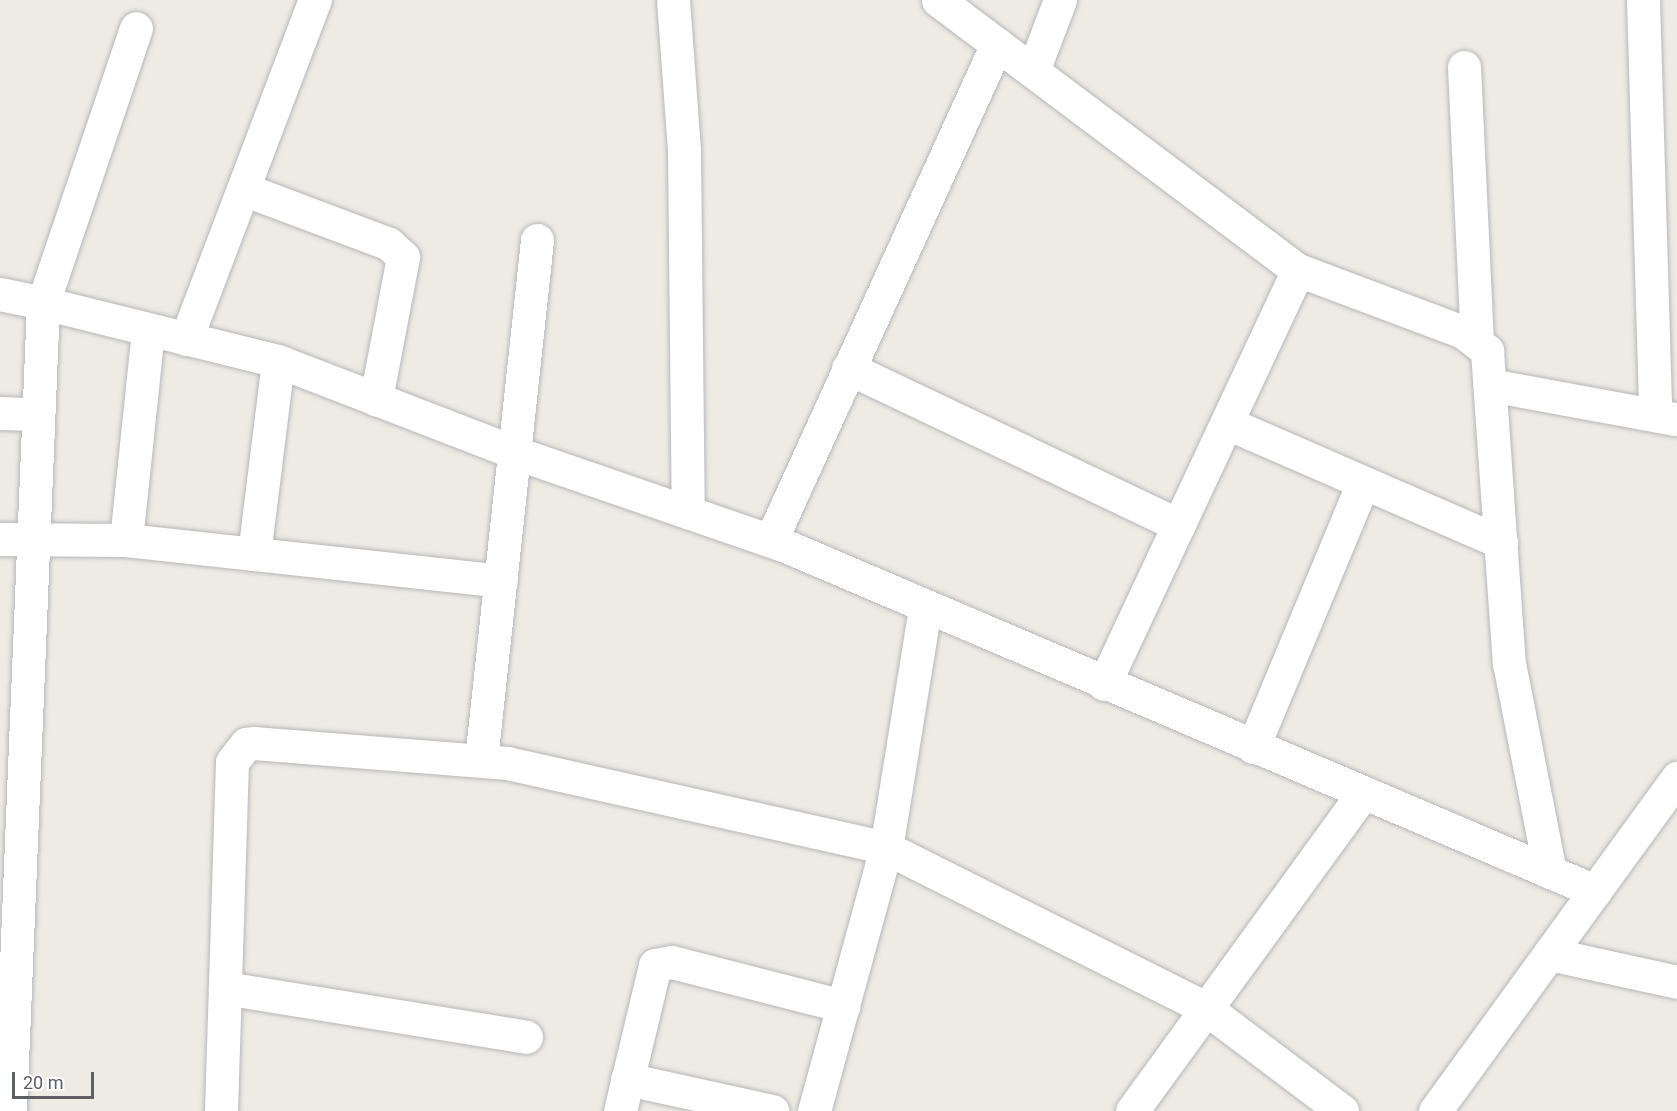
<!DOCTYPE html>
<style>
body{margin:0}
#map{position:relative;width:1677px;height:1111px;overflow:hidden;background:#eeebe4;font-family:Roboto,sans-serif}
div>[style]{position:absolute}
.roads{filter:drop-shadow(0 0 2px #b5b7ba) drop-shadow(0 0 2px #b5b7ba)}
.minor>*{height:33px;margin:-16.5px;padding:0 16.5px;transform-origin:16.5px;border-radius:16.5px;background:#fff}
span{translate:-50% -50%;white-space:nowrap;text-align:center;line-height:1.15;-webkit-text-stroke:4.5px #fff;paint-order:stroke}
.scale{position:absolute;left:12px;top:1072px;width:82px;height:27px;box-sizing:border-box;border:3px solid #5c6064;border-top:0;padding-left:8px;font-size:18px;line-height:21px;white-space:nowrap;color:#5c6064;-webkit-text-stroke:4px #fff;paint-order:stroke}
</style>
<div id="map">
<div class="roads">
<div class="minor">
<div style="left:673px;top:0;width:151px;rotate:85.8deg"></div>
<div style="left:684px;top:151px;width:360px;rotate:89.4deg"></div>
<div style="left:938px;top:0;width:450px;rotate:36.9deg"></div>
<div style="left:1298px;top:270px;width:176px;rotate:20.6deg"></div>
<div style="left:1463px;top:332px;width:31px;rotate:38deg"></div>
<div style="left:1487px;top:351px;width:313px;rotate:86deg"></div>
<div style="left:1509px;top:663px;width:213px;rotate:78.9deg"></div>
<div style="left:1643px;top:0;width:415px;rotate:88.3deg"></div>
<div style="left:1464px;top:67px;width:271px;rotate:87.3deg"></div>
<div style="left:1033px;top:71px;width:76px;rotate:-69.2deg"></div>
<div style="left:243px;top:189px;width:156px;rotate:20.6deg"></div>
<div style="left:389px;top:244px;width:19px;rotate:43deg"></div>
<div style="left:403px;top:257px;width:145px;rotate:100.8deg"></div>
<div style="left:0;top:294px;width:44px;rotate:11.8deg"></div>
<div style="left:43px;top:303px;width:290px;rotate:-71.3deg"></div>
<div style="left:186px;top:339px;width:363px;rotate:-69.2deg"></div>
<div style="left:848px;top:368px;width:366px;rotate:25.4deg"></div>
<div style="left:1490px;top:385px;width:188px;rotate:10.4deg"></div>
<div style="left:0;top:413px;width:37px;rotate:2deg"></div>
<div style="left:1227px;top:423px;width:299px;rotate:23.5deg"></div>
<div style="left:0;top:539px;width:126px;rotate:0.5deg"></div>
<div style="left:126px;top:540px;width:377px;rotate:6.2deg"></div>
<div style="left:126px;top:540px;width:209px;rotate:-84deg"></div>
<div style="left:771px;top:540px;width:545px;rotate:-65.5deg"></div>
<div style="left:254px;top:554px;width:194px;rotate:-82.9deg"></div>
<div style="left:925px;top:608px;width:243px;rotate:99.2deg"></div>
<div style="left:886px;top:848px;width:356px;rotate:26.6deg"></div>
<div style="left:1204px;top:1007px;width:173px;rotate:37deg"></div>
<div style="left:1104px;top:684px;width:457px;rotate:-64.9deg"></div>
<div style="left:1253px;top:747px;width:286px;rotate:-67.4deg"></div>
<div style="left:481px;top:760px;width:523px;rotate:-83.85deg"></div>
<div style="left:1549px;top:954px;width:131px;rotate:12.3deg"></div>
<div style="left:225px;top:988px;width:305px;rotate:9.2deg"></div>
<div style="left:627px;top:1079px;width:149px;rotate:12.4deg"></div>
<div style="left:10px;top:1111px;width:809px;rotate:-87.66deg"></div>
<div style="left:43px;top:303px;width:242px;rotate:13.9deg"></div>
<div style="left:278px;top:361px;width:255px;rotate:21.1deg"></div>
<div style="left:516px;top:453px;width:280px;rotate:19deg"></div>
<div style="left:781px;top:544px;width:885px;rotate:23.09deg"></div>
<div style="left:221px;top:1111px;width:349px;rotate:-88.2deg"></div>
<div style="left:232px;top:762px;width:23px;rotate:-52deg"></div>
<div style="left:246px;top:744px;width:8px;rotate:-7deg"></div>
<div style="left:254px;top:743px;width:254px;rotate:4.5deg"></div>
<div style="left:507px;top:763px;width:388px;rotate:12.6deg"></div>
<div style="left:886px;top:848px;width:273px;rotate:105.3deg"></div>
<div style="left:620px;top:1111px;width:150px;rotate:-76.5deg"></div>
<div style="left:655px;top:965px;width:17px;rotate:-10deg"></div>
<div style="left:672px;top:962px;width:177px;rotate:14.4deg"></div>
<div style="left:1132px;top:1111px;width:392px;rotate:-54deg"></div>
<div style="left:1435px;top:1111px;width:412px;rotate:-54deg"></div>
</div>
</div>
<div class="scale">20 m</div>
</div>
